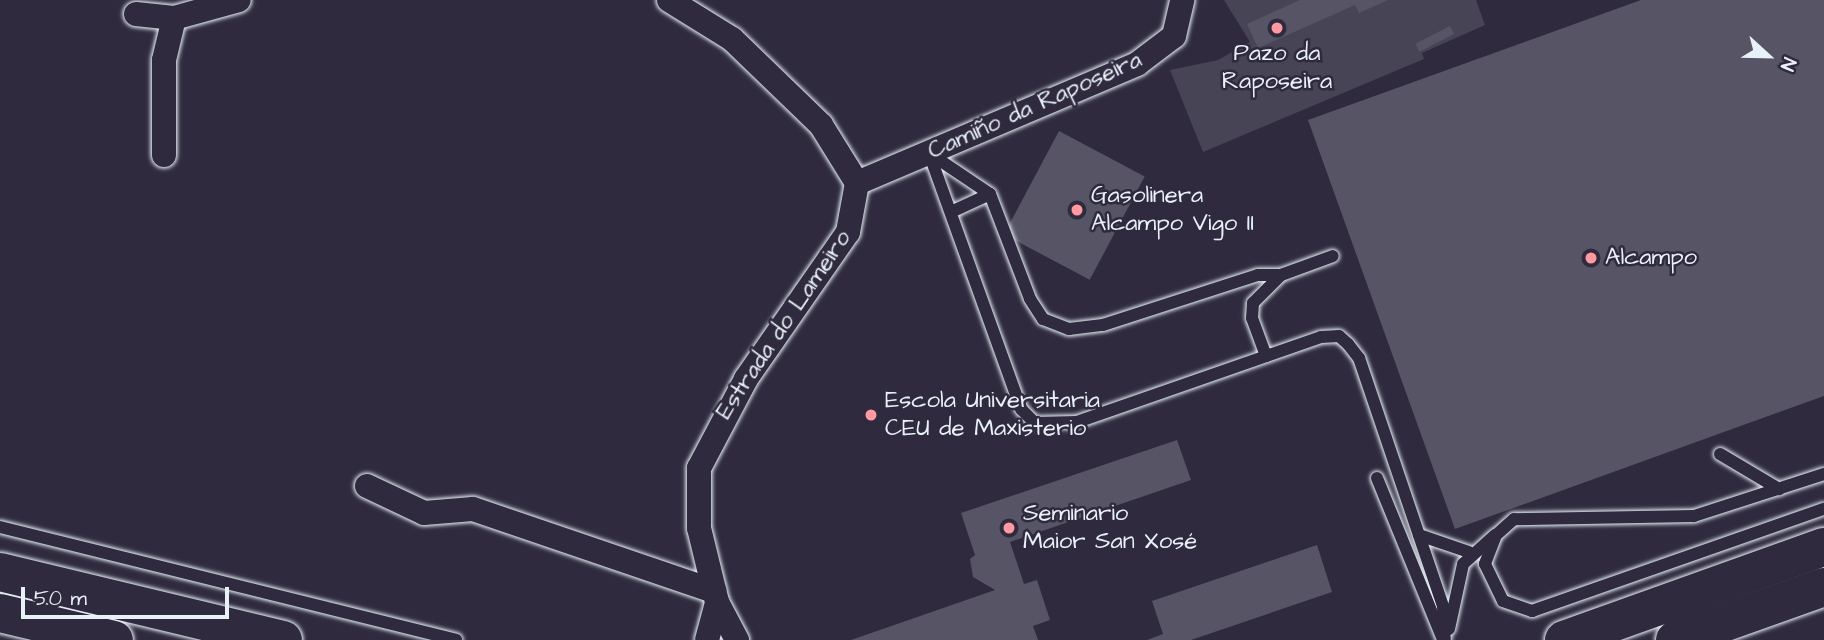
<!DOCTYPE html>
<meta charset="utf-8">
<style>
body{margin:0}
#map{position:relative;width:1824px;height:640px;overflow:hidden;background:#2f2a3d;font-family:"Architects Daughter",sans-serif}
div>[style]{position:absolute}
.green>*{inset:0;background:#464455}
.building>*{inset:0;background:#575565;transform-origin:0 0}
.roads{filter:drop-shadow(0 0 2px #e8f1f8) drop-shadow(0 0 2px #e8f1f8)}
.lane>*{height:12px;margin:-6px;padding:0 6px;transform-origin:6px;border-radius:6px;background:#2f2a3d}
.street>*{height:24px;margin:-12px;padding:0 12px;transform-origin:12px;border-radius:12px;background:#2f2a3d}
.highway>*{height:38px;margin:-19px;padding:0 19px;transform-origin:19px;border-radius:19px;background:#2f2a3d}
.dots>*{width:19px;height:19px;translate:-50% -50%;box-sizing:border-box;border:4px solid #2f2a3d;border-radius:50%}
span{translate:-50% -50%;white-space:nowrap;text-align:center;line-height:1.15;-webkit-text-stroke:5px #2f2a3d;paint-order:stroke}
.poi-label{font-size:24px;color:#e8f1f8}
.left{translate:0 -50%;text-align:left}
.street-label{font-size:24px;color:#e8f1f8}
.north{position:absolute;left:1733px;top:21px;width:70px;height:70px;-webkit-text-stroke:5px #2f2a3d;paint-order:stroke;rotate:112deg;font-size:19px;font-weight:700;line-height:28px;text-align:center;color:#e8f1f8}
.north::after{content:'';display:block;margin:auto;width:24px;height:32px;background:#e8f1f8;clip-path:polygon(50% 0,100% 100%,50% 72%,0 100%)}
.scale{position:absolute;left:21px;top:587px;width:208px;height:32px;box-sizing:border-box;border:4px solid #e8f1f8;border-top:0;padding-left:9px;font-size:21px;line-height:24px;white-space:nowrap;color:#e8f1f8;-webkit-text-stroke:5px #2f2a3d;paint-order:stroke}
</style>
<div id="map">
<div class="green">
<div style="clip-path:polygon(1224px 0,1476px 0,1485px 25px,1422px 53px,1424px 59px,1203px 152px,1170px 70px,1218px 60px,1250px 42px)"></div>
</div>
<div class="building">
<div style="clip-path:polygon(1300px 0,1388px 0,1359px 13px,1355px 5px,1258px 48px,1247px 24px)"></div>
<div style="clip-path:polygon(1641px 0,1824px 0,1824px 396px,1455px 529px,1308px 120px)"></div>
<div style="left:1450px;top:26px;width:9px;height:39px;rotate:63deg"></div>
<div style="left:1059px;top:131px;width:97px;height:117px;rotate:28deg"></div>
<div style="clip-path:polygon(1177px 440px,1191px 480px,1010px 542px,1024px 584px,1037px 580px,1050px 620px,1033px 626px,1038px 640px,851px 640px,995px 590px,973px 577px,970px 559px,975px 555px,961px 513px)"></div>
<div style="clip-path:polygon(1317px 545px,1332px 592px,1191px 640px,1147px 640px,1163px 634px,1152px 601px)"></div>
</div>
<div class="roads">
<div class="lane">
<div style="left:929px;top:153px;width:272px;rotate:70.2deg"></div>
<div style="left:1021px;top:409px;width:20px;rotate:45deg"></div>
<div style="left:1035px;top:423px;width:42px;rotate:-1.4deg"></div>
<div style="left:1077px;top:422px;width:258px;rotate:-19.2deg"></div>
<div style="left:1321px;top:337px;width:18px;rotate:-3deg"></div>
<div style="left:1339px;top:336px;width:12px;rotate:42deg"></div>
<div style="left:1348px;top:344px;width:18px;rotate:52deg"></div>
<div style="left:1359px;top:358px;width:262px;rotate:71.3deg"></div>
<div style="left:1443px;top:606px;width:34px;rotate:87deg"></div>
<div style="left:929px;top:153px;width:73px;rotate:33.9deg"></div>
<div style="left:951px;top:212px;width:43px;rotate:-24.8deg"></div>
<div style="left:990px;top:194px;width:112px;rotate:69.1deg"></div>
<div style="left:1030px;top:299px;width:24px;rotate:57deg"></div>
<div style="left:1043px;top:319px;width:28px;rotate:21deg"></div>
<div style="left:1069px;top:329px;width:34px;rotate:-7deg"></div>
<div style="left:1103px;top:325px;width:163px;rotate:-17.9deg"></div>
<div style="left:1258px;top:275px;width:23px"></div>
<div style="left:1266px;top:356px;width:40px;rotate:-110.2deg"></div>
<div style="left:1252px;top:318px;width:15px;rotate:-86deg"></div>
<div style="left:1253px;top:303px;width:40px;rotate:-45deg"></div>
<div style="left:1281px;top:275px;width:55px;rotate:-20.1deg"></div>
<div style="left:1720px;top:454px;width:69px;rotate:30.7deg"></div>
<div style="left:1824px;top:474px;width:137px;rotate:162.1deg"></div>
<div style="left:1694px;top:516px;width:180px;rotate:179deg"></div>
<div style="left:1514px;top:519px;width:24px;rotate:138deg"></div>
<div style="left:1496px;top:535px;width:31px;rotate:111deg"></div>
<div style="left:1485px;top:564px;width:41px;rotate:64.1deg"></div>
<div style="left:1503px;top:601px;width:31px;rotate:19deg"></div>
<div style="left:1532px;top:611px;width:309px;rotate:-19.3deg"></div>
<div style="left:1377px;top:478px;width:175px;rotate:67.8deg"></div>
<div style="left:0;top:527px;width:470px;rotate:13.9deg"></div>
<div style="left:1419px;top:535px;width:53px;rotate:18.8deg"></div>
<div style="left:1449px;top:629px;width:66px;rotate:-77.8deg"></div>
<div style="left:1463px;top:564px;width:43px;rotate:-42.2deg"></div>
</div>
<div class="street">
<div style="left:669px;top:0;width:74px;rotate:31.8deg"></div>
<div style="left:732px;top:39px;width:124px;rotate:44deg"></div>
<div style="left:821px;top:125px;width:68px;rotate:58.2deg"></div>
<div style="left:857px;top:183px;width:50px;rotate:100.4deg"></div>
<div style="left:848px;top:232px;width:179px;rotate:124.8deg"></div>
<div style="left:746px;top:379px;width:101px;rotate:117.8deg"></div>
<div style="left:699px;top:468px;width:60px;rotate:90deg"></div>
<div style="left:699px;top:528px;width:76px;rotate:76.3deg"></div>
<div style="left:717px;top:602px;width:43px;rotate:62.2deg"></div>
<div style="left:136px;top:14px;width:38px;rotate:6deg"></div>
<div style="left:174px;top:18px;width:67px;rotate:-15.5deg"></div>
<div style="left:164px;top:155px;width:95px;rotate:-90deg"></div>
<div style="left:164px;top:60px;width:43px;rotate:-76.6deg"></div>
<div style="left:857px;top:183px;width:304px;rotate:-23deg"></div>
<div style="left:1137px;top:64px;width:46px;rotate:-37.1deg"></div>
<div style="left:1174px;top:36px;width:37px;rotate:-77deg"></div>
<div style="left:367px;top:486px;width:63px;rotate:25.3deg"></div>
<div style="left:424px;top:513px;width:49px;rotate:-4.7deg"></div>
<div style="left:473px;top:509px;width:255px;rotate:18.8deg"></div>
<div style="left:707px;top:640px;width:39px;rotate:-75deg"></div>
</div>
<div class="highway">
<div style="left:0;top:572px;width:291px;rotate:13.5deg"></div>
<div style="left:0;top:613px;width:117px;rotate:13.3deg"></div>
<div style="left:1564px;top:640px;width:276px;rotate:-19.7deg"></div>
<div style="left:1675px;top:640px;width:158px;rotate:-19.6deg"></div>
</div>
</div>
<div class="dots">
<div style="left:1277px;top:28px;background:#ff9aa2"></div>
<div style="left:1077px;top:210px;background:#ff9aa2"></div>
<div style="left:1591px;top:258px;background:#ff9aa2"></div>
<div style="left:871px;top:415px;background:#ff9aa2"></div>
<div style="left:1009px;top:528px;background:#ff9aa2"></div>
</div>
<div class="poi-label">
<span style="left:1277px;top:68px">Pazo da<br>Raposeira</span>
<span class="left" style="left:1091px;top:210px">Gasolinera<br>Alcampo Vigo II</span>
<span class="left" style="left:1605px;top:258px">Alcampo</span>
<span class="left" style="left:885px;top:415px">Escola Universitaria<br>CEU de Maxisterio</span>
<span class="left" style="left:1023px;top:528px">Seminario<br>Maior San Xosé</span>
</div>
<div class="street-label">
<span style="left:1035px;top:106px;rotate:-24deg">Camiño da Raposeira</span>
<span style="left:784px;top:325px;rotate:-56deg">Estrada do Lameiro</span>
</div>
<div class="north">N</div>
<div class="scale">50 m</div>
</div>
